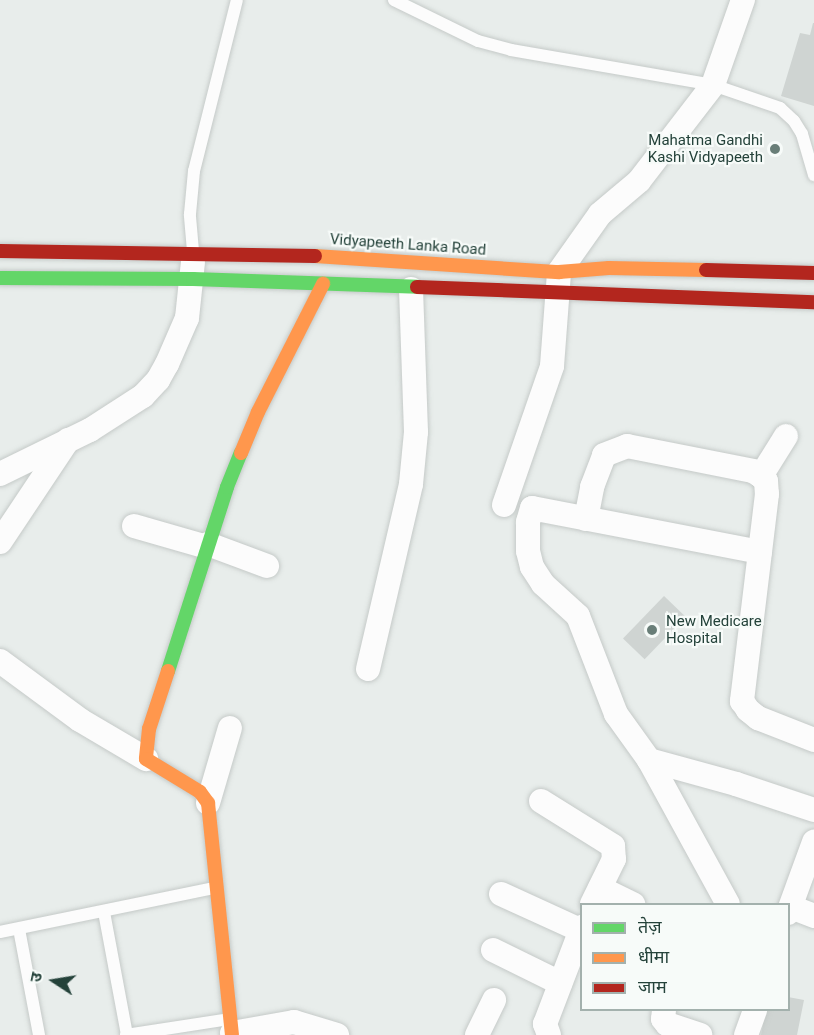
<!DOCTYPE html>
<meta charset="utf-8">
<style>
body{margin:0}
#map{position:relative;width:814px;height:1035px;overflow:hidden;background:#e8edeb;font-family:Roboto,"Noto Sans Devanagari",sans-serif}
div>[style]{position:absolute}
.building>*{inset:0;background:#cfd4d2;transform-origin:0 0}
.roads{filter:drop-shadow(0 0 2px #c5cac8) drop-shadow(0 0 2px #c5cac8)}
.lane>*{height:12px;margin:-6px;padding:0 6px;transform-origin:6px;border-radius:6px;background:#fcfcfc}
.street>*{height:24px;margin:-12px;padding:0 12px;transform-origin:12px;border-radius:12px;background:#fcfcfc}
.fast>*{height:14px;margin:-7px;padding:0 7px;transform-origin:7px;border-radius:7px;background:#63d668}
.slow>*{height:14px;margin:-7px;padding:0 7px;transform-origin:7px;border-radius:7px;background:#ff974d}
.jam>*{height:14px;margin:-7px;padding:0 7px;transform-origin:7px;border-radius:7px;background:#b3261e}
.dots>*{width:16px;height:16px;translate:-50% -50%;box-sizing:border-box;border:3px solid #f7fbf9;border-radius:50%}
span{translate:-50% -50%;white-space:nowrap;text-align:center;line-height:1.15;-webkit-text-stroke:4.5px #f7fbf9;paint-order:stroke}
.poi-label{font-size:15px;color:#24423a}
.right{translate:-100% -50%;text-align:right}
.left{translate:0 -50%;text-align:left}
.street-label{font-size:15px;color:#24423a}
.legend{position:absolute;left:580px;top:903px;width:210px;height:108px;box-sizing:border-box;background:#f7fbf9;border:2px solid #a3b1ad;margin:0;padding:8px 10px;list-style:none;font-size:18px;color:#24423a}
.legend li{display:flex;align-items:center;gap:12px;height:30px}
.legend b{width:30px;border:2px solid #a3b1ad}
.north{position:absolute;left:24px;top:951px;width:60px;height:60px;-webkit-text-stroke:4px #f7fbf9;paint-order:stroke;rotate:282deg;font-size:16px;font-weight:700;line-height:24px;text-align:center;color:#24423a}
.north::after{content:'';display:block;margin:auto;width:21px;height:27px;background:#24423a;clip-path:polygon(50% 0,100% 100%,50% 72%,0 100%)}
</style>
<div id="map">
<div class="building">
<div style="clip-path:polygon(813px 23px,814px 23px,814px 106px,781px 96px,800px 33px,810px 35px)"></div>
<div style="left:664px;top:596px;width:30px;height:59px;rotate:44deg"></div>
<div style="clip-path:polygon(788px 997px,804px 1000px,797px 1035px,761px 1035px,766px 1010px,788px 1010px)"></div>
</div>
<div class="roads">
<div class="lane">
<div style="left:394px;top:0;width:93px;rotate:26deg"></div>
<div style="left:478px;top:41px;width:34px;rotate:15deg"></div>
<div style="left:511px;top:50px;width:205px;rotate:9.8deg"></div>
<div style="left:713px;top:85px;width:71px;rotate:18.9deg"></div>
<div style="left:780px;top:108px;width:19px;rotate:43deg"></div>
<div style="left:794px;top:121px;width:15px;rotate:58deg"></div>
<div style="left:802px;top:134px;width:43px;rotate:73.7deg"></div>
<div style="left:193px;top:251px;width:37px;rotate:-95deg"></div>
<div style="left:190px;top:214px;width:43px;rotate:-84.7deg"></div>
<div style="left:194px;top:171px;width:176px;rotate:-75.9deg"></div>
<div style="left:104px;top:912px;width:125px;rotate:79.4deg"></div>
<div style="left:19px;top:929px;width:108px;rotate:79.3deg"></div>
<div style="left:0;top:932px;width:219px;rotate:-11.6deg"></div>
<div style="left:126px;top:1035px;width:104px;rotate:-8.8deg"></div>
</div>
<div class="street">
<div style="left:0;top:474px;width:100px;rotate:-26.1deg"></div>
<div style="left:90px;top:430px;width:63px;rotate:-32.7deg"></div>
<div style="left:143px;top:396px;width:22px;rotate:-47deg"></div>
<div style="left:158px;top:380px;width:18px;rotate:-61deg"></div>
<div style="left:167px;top:364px;width:50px;rotate:-66.5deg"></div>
<div style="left:187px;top:318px;width:56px;rotate:-83.9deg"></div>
<div style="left:761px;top:476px;width:47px;rotate:-58deg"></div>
<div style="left:504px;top:505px;width:147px;rotate:-70.9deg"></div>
<div style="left:552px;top:366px;width:94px;rotate:-85.7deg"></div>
<div style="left:559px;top:272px;width:71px;rotate:-54.7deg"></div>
<div style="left:600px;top:214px;width:51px;rotate:-40.2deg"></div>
<div style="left:639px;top:181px;width:121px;rotate:-52.4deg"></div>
<div style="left:713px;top:85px;width:90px;rotate:-70.6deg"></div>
<div style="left:586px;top:519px;width:33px;rotate:-79deg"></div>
<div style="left:592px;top:487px;width:34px;rotate:-69deg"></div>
<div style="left:604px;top:455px;width:25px;rotate:-21deg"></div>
<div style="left:627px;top:446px;width:128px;rotate:11.2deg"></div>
<div style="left:753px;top:471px;width:9px;rotate:32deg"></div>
<div style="left:761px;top:476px;width:7px;rotate:45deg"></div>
<div style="left:766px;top:481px;width:13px;rotate:86deg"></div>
<div style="left:767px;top:494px;width:209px;rotate:96.9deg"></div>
<div style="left:742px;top:701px;width:11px;rotate:56deg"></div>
<div style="left:748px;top:710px;width:13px;rotate:39deg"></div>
<div style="left:758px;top:718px;width:60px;rotate:21.4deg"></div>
<div style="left:134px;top:526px;width:76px;rotate:16deg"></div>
<div style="left:0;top:542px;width:123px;rotate:-56.3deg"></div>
<div style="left:208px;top:544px;width:63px;rotate:20.4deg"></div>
<div style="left:760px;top:552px;width:232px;rotate:-169.1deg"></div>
<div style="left:532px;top:508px;width:15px;rotate:106deg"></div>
<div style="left:528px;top:522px;width:29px;rotate:90deg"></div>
<div style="left:528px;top:551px;width:16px;rotate:76deg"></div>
<div style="left:532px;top:567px;width:20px;rotate:57deg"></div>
<div style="left:543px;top:584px;width:47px;rotate:42.4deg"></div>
<div style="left:578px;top:616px;width:105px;rotate:68.8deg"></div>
<div style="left:616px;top:714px;width:57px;rotate:54.3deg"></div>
<div style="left:649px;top:760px;width:90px;rotate:15.4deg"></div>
<div style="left:736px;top:784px;width:82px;rotate:18.4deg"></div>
<div style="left:0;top:661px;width:99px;rotate:36.4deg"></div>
<div style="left:80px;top:720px;width:77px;rotate:30.6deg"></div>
<div style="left:368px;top:669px;width:190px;rotate:-76.9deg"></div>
<div style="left:411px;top:484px;width:52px;rotate:-84.5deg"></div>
<div style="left:416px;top:432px;width:143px;rotate:-92deg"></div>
<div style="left:649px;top:760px;width:164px;rotate:61.3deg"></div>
<div style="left:541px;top:801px;width:85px;rotate:32deg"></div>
<div style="left:613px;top:846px;width:13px;rotate:86deg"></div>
<div style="left:614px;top:859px;width:50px;rotate:116.1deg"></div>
<div style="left:208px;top:803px;width:78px;rotate:-73.7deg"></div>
<div style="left:600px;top:888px;width:37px;rotate:26deg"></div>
<div style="left:501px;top:894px;width:87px;rotate:24.5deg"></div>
<div style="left:791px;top:907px;width:25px;rotate:21deg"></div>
<div style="left:788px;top:913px;width:76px;rotate:-69.9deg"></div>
<div style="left:493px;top:950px;width:75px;rotate:26.2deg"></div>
<div style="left:664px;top:1010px;width:9px;rotate:96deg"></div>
<div style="left:663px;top:1019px;width:6px;rotate:51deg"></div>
<div style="left:667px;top:1024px;width:35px;rotate:18deg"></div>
<div style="left:232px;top:1033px;width:63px;rotate:-10.1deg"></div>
<div style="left:294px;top:1022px;width:45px;rotate:16.8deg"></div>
<div style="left:477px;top:1035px;width:39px;rotate:-64deg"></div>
<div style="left:549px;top:1035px;width:12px;rotate:-110deg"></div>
<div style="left:545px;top:1024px;width:104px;rotate:-69.1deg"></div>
<div style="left:746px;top:1035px;width:27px;rotate:-70deg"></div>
</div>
<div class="fast">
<div style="left:0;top:278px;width:193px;rotate:0.3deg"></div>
<div style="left:193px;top:279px;width:224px;rotate:2deg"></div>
<div style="left:168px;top:671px;width:193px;rotate:-72.2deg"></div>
<div style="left:227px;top:487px;width:37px;rotate:-68deg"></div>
</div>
<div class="slow">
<div style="left:315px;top:256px;width:245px;rotate:3.8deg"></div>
<div style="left:559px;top:272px;width:50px;rotate:-4.6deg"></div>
<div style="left:609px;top:268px;width:97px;rotate:1.2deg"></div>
<div style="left:241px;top:453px;width:44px;rotate:-67.5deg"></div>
<div style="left:258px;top:412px;width:144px;rotate:-63.1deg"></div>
<div style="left:168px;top:671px;width:61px;rotate:108.1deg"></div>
<div style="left:149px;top:729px;width:30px;rotate:96deg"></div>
<div style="left:146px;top:759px;width:63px;rotate:31.4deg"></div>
<div style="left:200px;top:792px;width:14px;rotate:54deg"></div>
<div style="left:208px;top:803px;width:233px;rotate:84.1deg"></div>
</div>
<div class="jam">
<div style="left:0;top:251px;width:315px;rotate:0.9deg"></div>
<div style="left:706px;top:270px;width:108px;rotate:1.6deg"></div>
<div style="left:417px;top:287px;width:397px;rotate:2.2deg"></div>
</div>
</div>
<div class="dots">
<div style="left:775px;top:149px;background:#697e78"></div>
<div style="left:652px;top:630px;background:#697e78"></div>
</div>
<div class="poi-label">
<span class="right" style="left:763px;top:149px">Mahatma Gandhi<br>Kashi Vidyapeeth</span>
<span class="left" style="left:666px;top:630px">New Medicare<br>Hospital</span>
</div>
<div class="street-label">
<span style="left:408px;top:245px;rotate:4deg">Vidyapeeth Lanka Road</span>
</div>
<ul class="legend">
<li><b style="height:8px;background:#63d668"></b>तेज़</li>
<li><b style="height:8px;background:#ff974d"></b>धीमा</li>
<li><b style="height:8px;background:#b3261e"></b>जाम</li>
</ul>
<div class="north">उ</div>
</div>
